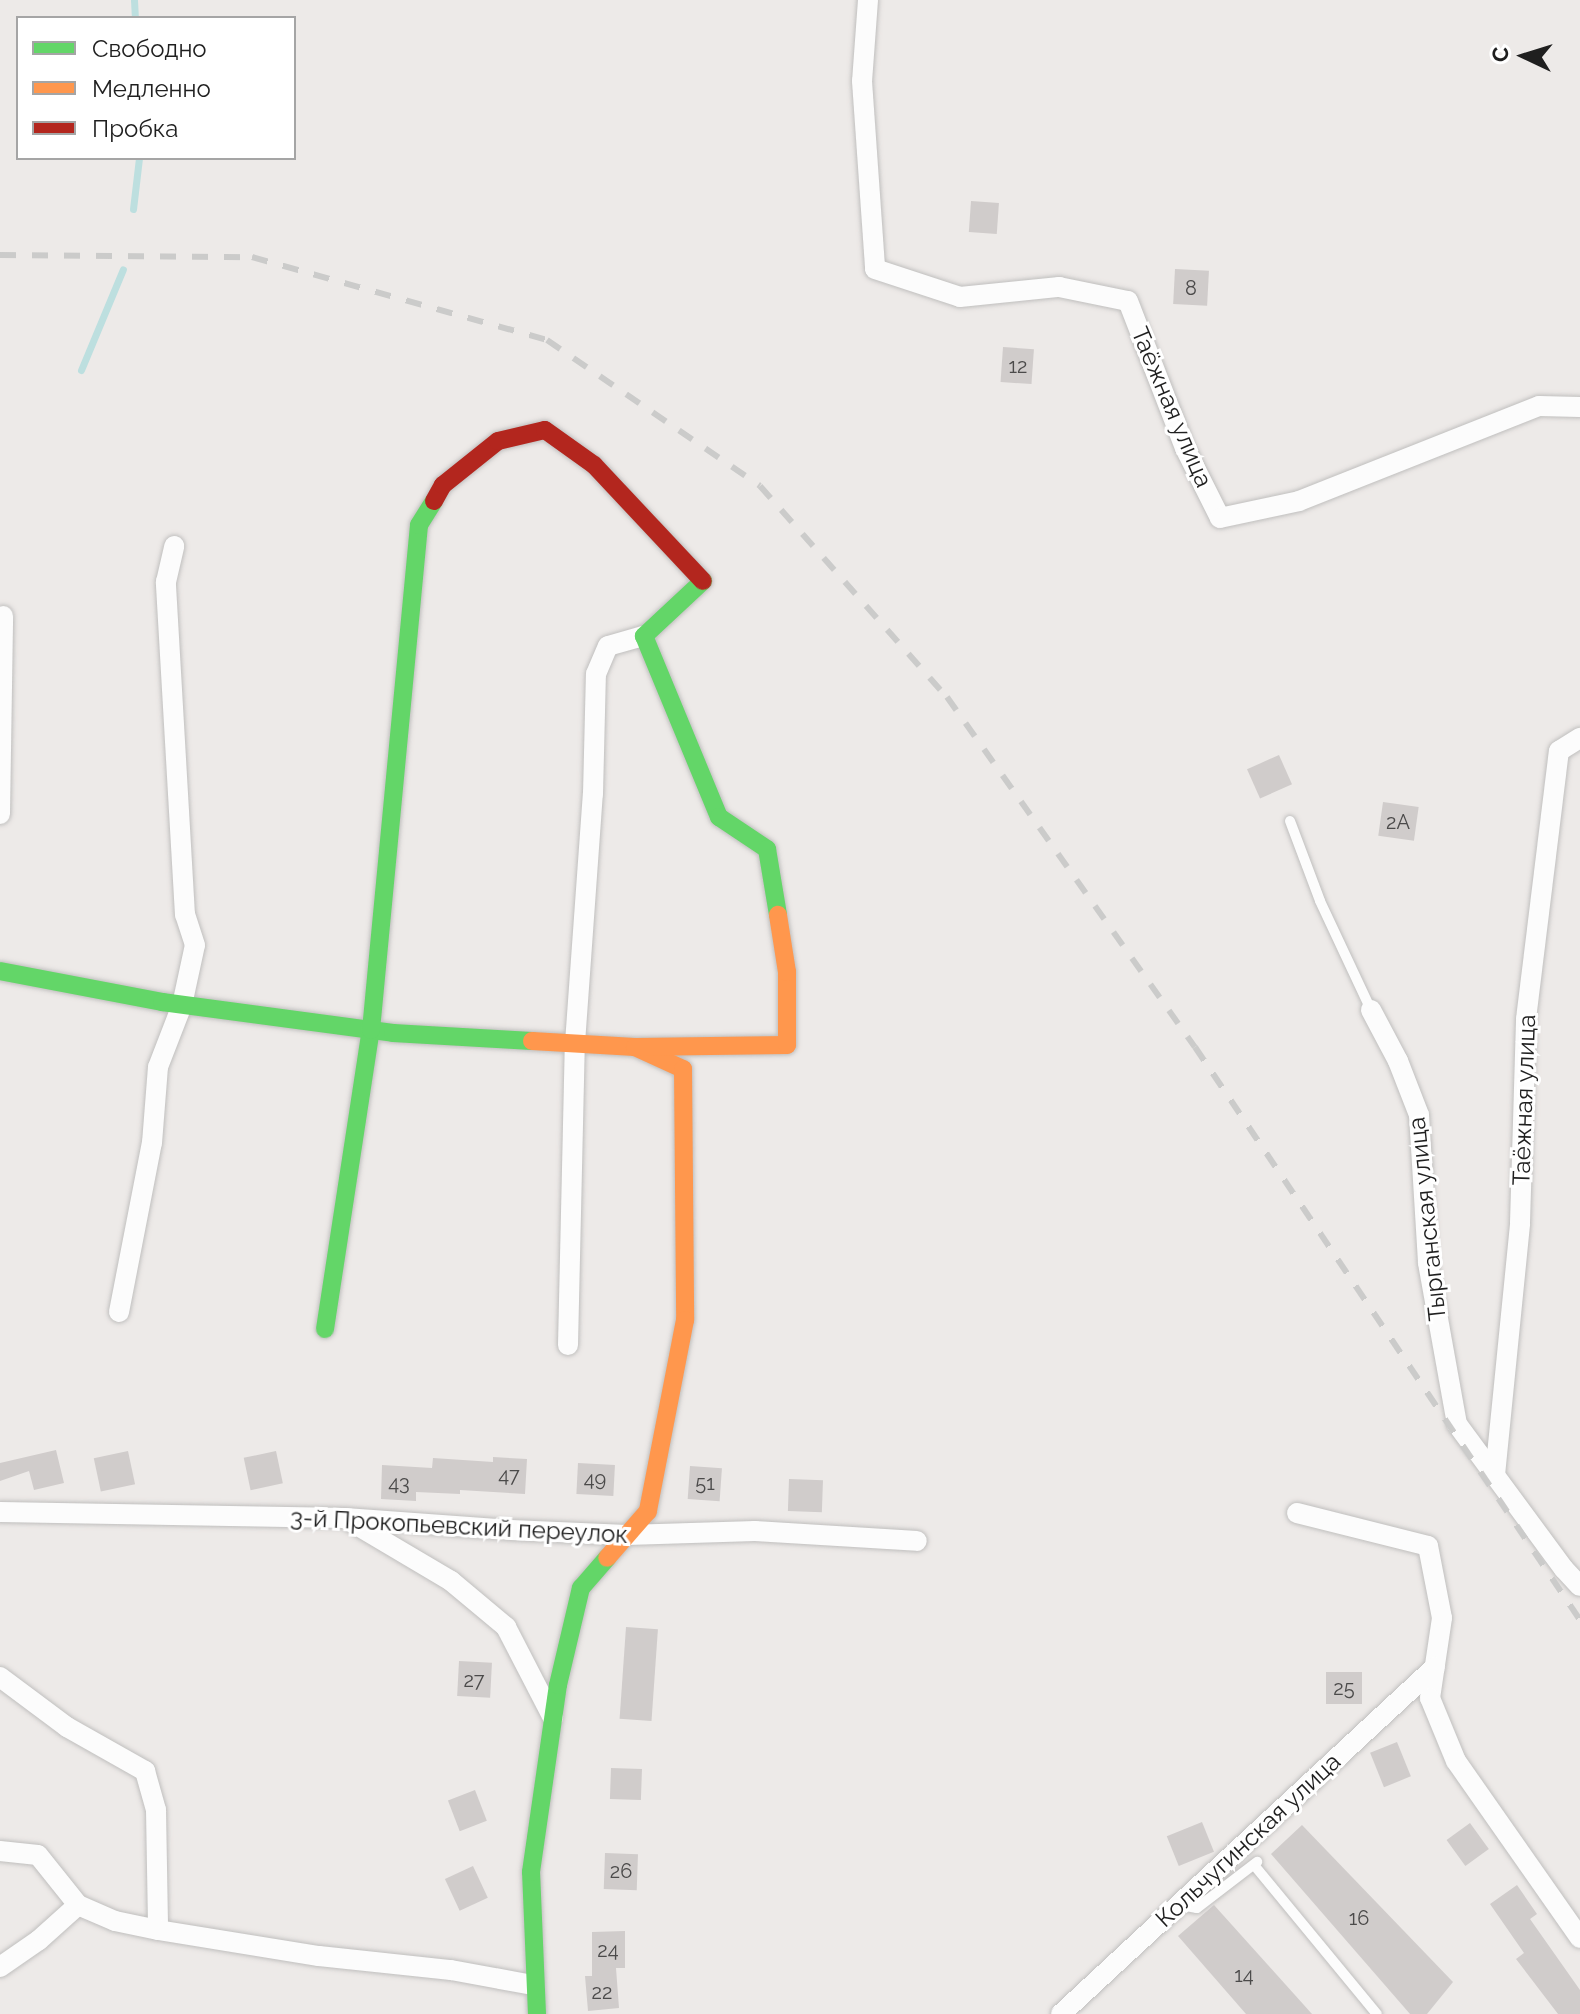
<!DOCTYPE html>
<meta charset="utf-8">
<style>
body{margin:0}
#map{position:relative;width:1580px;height:2014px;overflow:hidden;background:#edeae8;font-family:Raleway,sans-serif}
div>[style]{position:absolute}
.stream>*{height:7px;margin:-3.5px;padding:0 3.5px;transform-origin:3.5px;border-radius:3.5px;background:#bddfdf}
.building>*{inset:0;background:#d0cccb;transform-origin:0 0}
.roads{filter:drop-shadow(0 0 2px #c0bfbe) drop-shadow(0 0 2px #c0bfbe)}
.lane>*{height:10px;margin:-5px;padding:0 5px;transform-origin:5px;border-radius:5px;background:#fcfcfc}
.street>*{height:20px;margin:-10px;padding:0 10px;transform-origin:10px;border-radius:10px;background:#fcfcfc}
.fast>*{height:18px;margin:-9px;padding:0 9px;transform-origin:9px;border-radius:9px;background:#63d668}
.slow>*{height:18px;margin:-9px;padding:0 9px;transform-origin:9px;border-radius:9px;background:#ff974d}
.jam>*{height:18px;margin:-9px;padding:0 9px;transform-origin:9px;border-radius:9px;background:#b3261e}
.rail>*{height:6px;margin-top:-3px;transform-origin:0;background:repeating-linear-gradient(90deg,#cbcbca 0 16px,transparent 0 32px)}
span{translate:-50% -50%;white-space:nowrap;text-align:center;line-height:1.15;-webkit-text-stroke:6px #fff;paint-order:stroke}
.number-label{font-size:20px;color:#4b4a4a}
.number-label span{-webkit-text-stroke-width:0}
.street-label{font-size:24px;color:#1f1f1f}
.legend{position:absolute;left:16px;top:16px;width:280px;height:144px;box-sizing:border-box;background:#fff;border:2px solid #a5a5a5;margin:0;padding:10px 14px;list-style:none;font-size:24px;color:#1f1f1f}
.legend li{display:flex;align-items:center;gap:16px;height:40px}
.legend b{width:40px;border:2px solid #a5a5a5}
.north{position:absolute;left:1484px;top:16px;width:80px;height:80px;-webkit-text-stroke:6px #fff;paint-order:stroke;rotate:274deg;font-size:22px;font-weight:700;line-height:32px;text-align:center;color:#1f1f1f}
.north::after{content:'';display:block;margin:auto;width:28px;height:36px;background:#1f1f1f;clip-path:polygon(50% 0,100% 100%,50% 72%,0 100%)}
</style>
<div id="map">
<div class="stream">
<div style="left:134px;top:0;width:18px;rotate:87deg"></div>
<div style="left:133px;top:209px;width:51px;rotate:-83.3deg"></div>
<div style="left:81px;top:370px;width:109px;rotate:-67.4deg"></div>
</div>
<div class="building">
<div style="left:971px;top:201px;width:28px;height:31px;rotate:4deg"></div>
<div style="left:1175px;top:269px;width:34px;height:35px;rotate:3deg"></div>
<div style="left:1003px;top:347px;width:31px;height:35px;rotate:4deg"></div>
<div style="left:1279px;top:755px;width:32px;height:35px;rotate:66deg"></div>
<div style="left:1383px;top:802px;width:36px;height:34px;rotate:8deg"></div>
<div style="clip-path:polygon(56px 1450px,64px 1483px,34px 1490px,29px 1471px,0 1481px,0 1463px)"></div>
<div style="left:128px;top:1451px;width:34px;height:35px;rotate:78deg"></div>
<div style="left:276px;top:1451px;width:33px;height:33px;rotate:78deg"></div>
<div style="clip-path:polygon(493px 1457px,527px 1459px,525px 1494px,460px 1490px,460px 1494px,416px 1492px,416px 1501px,381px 1499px,382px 1465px,432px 1468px,433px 1458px,493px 1462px)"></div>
<div style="left:578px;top:1463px;width:37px;height:31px;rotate:3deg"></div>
<div style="left:690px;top:1466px;width:32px;height:33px;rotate:4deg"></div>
<div style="left:789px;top:1479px;width:34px;height:32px;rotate:2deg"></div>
<div style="left:626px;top:1627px;width:32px;height:92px;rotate:4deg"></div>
<div style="left:459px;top:1661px;width:33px;height:35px;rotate:3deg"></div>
<div style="left:1326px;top:1672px;width:36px;height:32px"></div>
<div style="left:1397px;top:1742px;width:37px;height:29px;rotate:68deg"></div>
<div style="left:611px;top:1768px;width:31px;height:31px;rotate:2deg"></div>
<div style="left:475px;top:1790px;width:33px;height:29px;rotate:69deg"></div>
<div style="left:1202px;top:1822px;width:32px;height:38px;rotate:68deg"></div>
<div style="left:1470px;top:1823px;width:32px;height:29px;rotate:54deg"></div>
<div style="clip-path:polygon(1302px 1825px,1453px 1982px,1427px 2014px,1410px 2014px,1271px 1854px)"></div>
<div style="left:605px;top:1853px;width:33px;height:36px;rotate:2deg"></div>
<div style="left:473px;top:1866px;width:35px;height:31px;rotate:65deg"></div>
<div style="clip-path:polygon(1517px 1885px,1537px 1914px,1530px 1919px,1580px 1990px,1580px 2014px,1558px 2014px,1516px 1959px,1524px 1953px,1490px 1904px)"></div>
<div style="clip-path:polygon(1214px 1905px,1312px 2014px,1246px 2014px,1178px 1936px)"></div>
<div style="clip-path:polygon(625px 1931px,625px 1968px,616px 1968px,619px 2008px,588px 2011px,585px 1976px,592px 1976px,592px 1932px)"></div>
</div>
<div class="roads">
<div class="lane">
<div style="left:1290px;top:821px;width:85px;rotate:69.4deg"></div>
<div style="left:1320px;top:901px;width:120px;rotate:64.9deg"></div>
<div style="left:1254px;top:1865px;width:193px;rotate:50.5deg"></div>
<div style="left:1181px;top:1905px;width:16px;rotate:11deg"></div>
<div style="left:1197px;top:1908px;width:76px;rotate:-37.5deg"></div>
</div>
<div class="street">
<div style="left:868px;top:0;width:81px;rotate:94.2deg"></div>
<div style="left:862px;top:81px;width:188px;rotate:86deg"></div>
<div style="left:875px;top:269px;width:89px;rotate:18.2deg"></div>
<div style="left:960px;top:297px;width:100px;rotate:-5.8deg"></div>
<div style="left:1059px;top:287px;width:70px;rotate:11.5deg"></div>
<div style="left:1128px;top:301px;width:158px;rotate:68.8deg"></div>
<div style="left:1185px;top:448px;width:78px;rotate:63.4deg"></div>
<div style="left:1220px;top:518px;width:81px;rotate:-12.1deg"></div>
<div style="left:1299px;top:501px;width:258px;rotate:-21.6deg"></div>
<div style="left:1539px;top:406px;width:41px;rotate:1.4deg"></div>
<div style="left:0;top:814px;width:198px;rotate:-89.1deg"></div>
<div style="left:1371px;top:1010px;width:58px;rotate:62.1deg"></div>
<div style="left:1398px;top:1061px;width:58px;rotate:68.7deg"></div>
<div style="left:1419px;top:1115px;width:148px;rotate:86.5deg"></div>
<div style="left:1428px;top:1263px;width:164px;rotate:79.8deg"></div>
<div style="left:1457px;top:1424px;width:180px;rotate:53.6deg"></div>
<div style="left:1564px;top:1569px;width:23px;rotate:47deg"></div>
<div style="left:119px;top:1312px;width:172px;rotate:-79deg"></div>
<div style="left:152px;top:1143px;width:76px;rotate:-85.5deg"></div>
<div style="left:158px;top:1067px;width:66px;rotate:-68.8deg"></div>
<div style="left:182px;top:1005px;width:61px;rotate:-77.8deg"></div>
<div style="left:195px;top:945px;width:32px;rotate:-108deg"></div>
<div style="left:185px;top:915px;width:334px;rotate:-93.3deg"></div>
<div style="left:166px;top:582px;width:37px;rotate:-77deg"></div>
<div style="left:568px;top:1345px;width:302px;rotate:-88.7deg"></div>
<div style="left:575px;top:1043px;width:250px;rotate:-85.9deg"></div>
<div style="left:593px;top:794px;width:120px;rotate:-88.6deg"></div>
<div style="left:596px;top:674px;width:30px;rotate:-67deg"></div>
<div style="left:608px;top:646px;width:37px;rotate:-16deg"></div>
<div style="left:1495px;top:1475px;width:253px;rotate:-84.3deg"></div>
<div style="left:1520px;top:1223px;width:204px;rotate:-88.3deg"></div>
<div style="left:1526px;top:1019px;width:270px;rotate:-83deg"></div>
<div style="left:1559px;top:751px;width:25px;rotate:-32deg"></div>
<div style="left:0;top:1512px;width:345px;rotate:1deg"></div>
<div style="left:345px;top:1518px;width:166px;rotate:4.1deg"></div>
<div style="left:511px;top:1530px;width:116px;rotate:2.5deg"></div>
<div style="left:627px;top:1535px;width:128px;rotate:-1.8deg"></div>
<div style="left:755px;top:1531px;width:162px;rotate:3.5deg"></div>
<div style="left:1297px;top:1513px;width:135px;rotate:14.1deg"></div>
<div style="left:1428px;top:1546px;width:73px;rotate:79deg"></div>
<div style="left:1442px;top:1618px;width:81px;rotate:98.5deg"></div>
<div style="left:1430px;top:1698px;width:68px;rotate:67.6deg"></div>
<div style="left:1456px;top:1761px;width:216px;rotate:55deg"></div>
<div style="left:348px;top:1520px;width:120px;rotate:30.6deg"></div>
<div style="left:451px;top:1581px;width:72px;rotate:39.9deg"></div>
<div style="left:506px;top:1627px;width:102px;rotate:62.7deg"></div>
<div style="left:0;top:1677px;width:84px;rotate:36.7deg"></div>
<div style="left:67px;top:1727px;width:90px;rotate:29.4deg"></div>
<div style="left:145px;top:1771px;width:41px;rotate:74.2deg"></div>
<div style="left:156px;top:1810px;width:120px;rotate:89deg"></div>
<div style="left:158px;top:1930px;width:163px;rotate:9.2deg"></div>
<div style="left:319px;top:1956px;width:133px;rotate:6.1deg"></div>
<div style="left:451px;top:1970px;width:83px;rotate:10.4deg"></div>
<div style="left:0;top:1851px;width:38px;rotate:6deg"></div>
<div style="left:38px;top:1855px;width:64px;rotate:51.3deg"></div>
<div style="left:78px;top:1905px;width:40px;rotate:23.4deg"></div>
<div style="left:115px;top:1921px;width:44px;rotate:11.8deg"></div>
<div style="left:0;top:1967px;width:47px;rotate:-34.7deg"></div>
<div style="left:39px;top:1940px;width:52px;rotate:-41.9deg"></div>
<div style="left:1061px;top:2014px;width:510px;rotate:-42.86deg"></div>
</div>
<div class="fast">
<div style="left:703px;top:581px;width:81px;rotate:137deg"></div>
<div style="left:644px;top:636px;width:196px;rotate:67.5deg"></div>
<div style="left:719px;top:817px;width:58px;rotate:33.7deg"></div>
<div style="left:767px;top:849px;width:67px;rotate:80.5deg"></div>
<div style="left:0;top:971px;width:165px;rotate:10.8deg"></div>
<div style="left:162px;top:1002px;width:233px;rotate:7.6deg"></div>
<div style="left:393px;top:1033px;width:139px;rotate:3.3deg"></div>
<div style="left:325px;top:1329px;width:303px;rotate:-81.3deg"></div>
<div style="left:371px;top:1030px;width:507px;rotate:-84.57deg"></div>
<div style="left:419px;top:525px;width:28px;rotate:-58deg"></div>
<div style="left:537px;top:2014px;width:142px;rotate:-92.4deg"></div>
<div style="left:531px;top:1872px;width:189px;rotate:-81.8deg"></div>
<div style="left:558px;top:1685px;width:100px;rotate:-76.7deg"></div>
<div style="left:581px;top:1588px;width:40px;rotate:-49deg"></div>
</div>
<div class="slow">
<div style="left:532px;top:1041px;width:103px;rotate:3.3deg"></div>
<div style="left:635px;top:1047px;width:53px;rotate:24.6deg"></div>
<div style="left:683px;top:1069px;width:251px;rotate:89.5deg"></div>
<div style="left:685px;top:1320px;width:195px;rotate:101deg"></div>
<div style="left:648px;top:1511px;width:62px;rotate:131.1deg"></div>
<div style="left:635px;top:1047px;width:152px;rotate:-0.8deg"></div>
<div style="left:787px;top:1045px;width:73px;rotate:-90deg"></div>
<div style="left:787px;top:972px;width:58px;rotate:-99deg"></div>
</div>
<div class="jam">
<div style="left:434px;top:501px;width:18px;rotate:-61deg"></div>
<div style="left:443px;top:485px;width:70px;rotate:-38.7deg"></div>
<div style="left:498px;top:441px;width:48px;rotate:-13.2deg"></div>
<div style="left:545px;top:430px;width:60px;rotate:35.5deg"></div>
<div style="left:594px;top:465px;width:159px;rotate:46.8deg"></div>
</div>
</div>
<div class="rail">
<div style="left:0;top:255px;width:252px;rotate:0.5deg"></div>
<div style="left:252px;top:257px;width:306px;rotate:15.7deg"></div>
<div style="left:547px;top:340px;width:258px;rotate:34.4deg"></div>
<div style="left:760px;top:486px;width:282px;rotate:48.5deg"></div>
<div style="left:947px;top:697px;width:429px;rotate:54.7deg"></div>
<div style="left:1195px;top:1047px;width:690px;rotate:56.1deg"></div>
</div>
<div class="number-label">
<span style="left:1191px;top:288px">8</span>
<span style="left:1018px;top:366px">12</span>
<span style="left:1398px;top:822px">2А</span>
<span style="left:509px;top:1475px">47</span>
<span style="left:595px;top:1479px">49</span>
<span style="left:399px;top:1483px">43</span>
<span style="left:705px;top:1483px">51</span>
<span style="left:474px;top:1680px">27</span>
<span style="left:1344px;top:1688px">25</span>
<span style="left:621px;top:1871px">26</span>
<span style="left:1359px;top:1918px">16</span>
<span style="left:608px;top:1950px">24</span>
<span style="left:1244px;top:1975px">14</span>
<span style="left:602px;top:1992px">22</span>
</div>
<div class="street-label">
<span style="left:1172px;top:407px;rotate:67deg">Таёжная улица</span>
<span style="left:1524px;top:1100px;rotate:-88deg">Таёжная улица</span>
<span style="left:1427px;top:1219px;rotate:-96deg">Тырганская улица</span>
<span style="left:459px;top:1526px;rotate:3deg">3-й Прокопьевский переулок</span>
<span style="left:1248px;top:1840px;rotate:-43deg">Кольчугинская улица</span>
</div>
<ul class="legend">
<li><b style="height:10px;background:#63d668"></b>Свободно</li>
<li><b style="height:10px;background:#ff974d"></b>Медленно</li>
<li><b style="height:10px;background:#b3261e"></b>Пробка</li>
</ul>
<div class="north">С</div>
</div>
